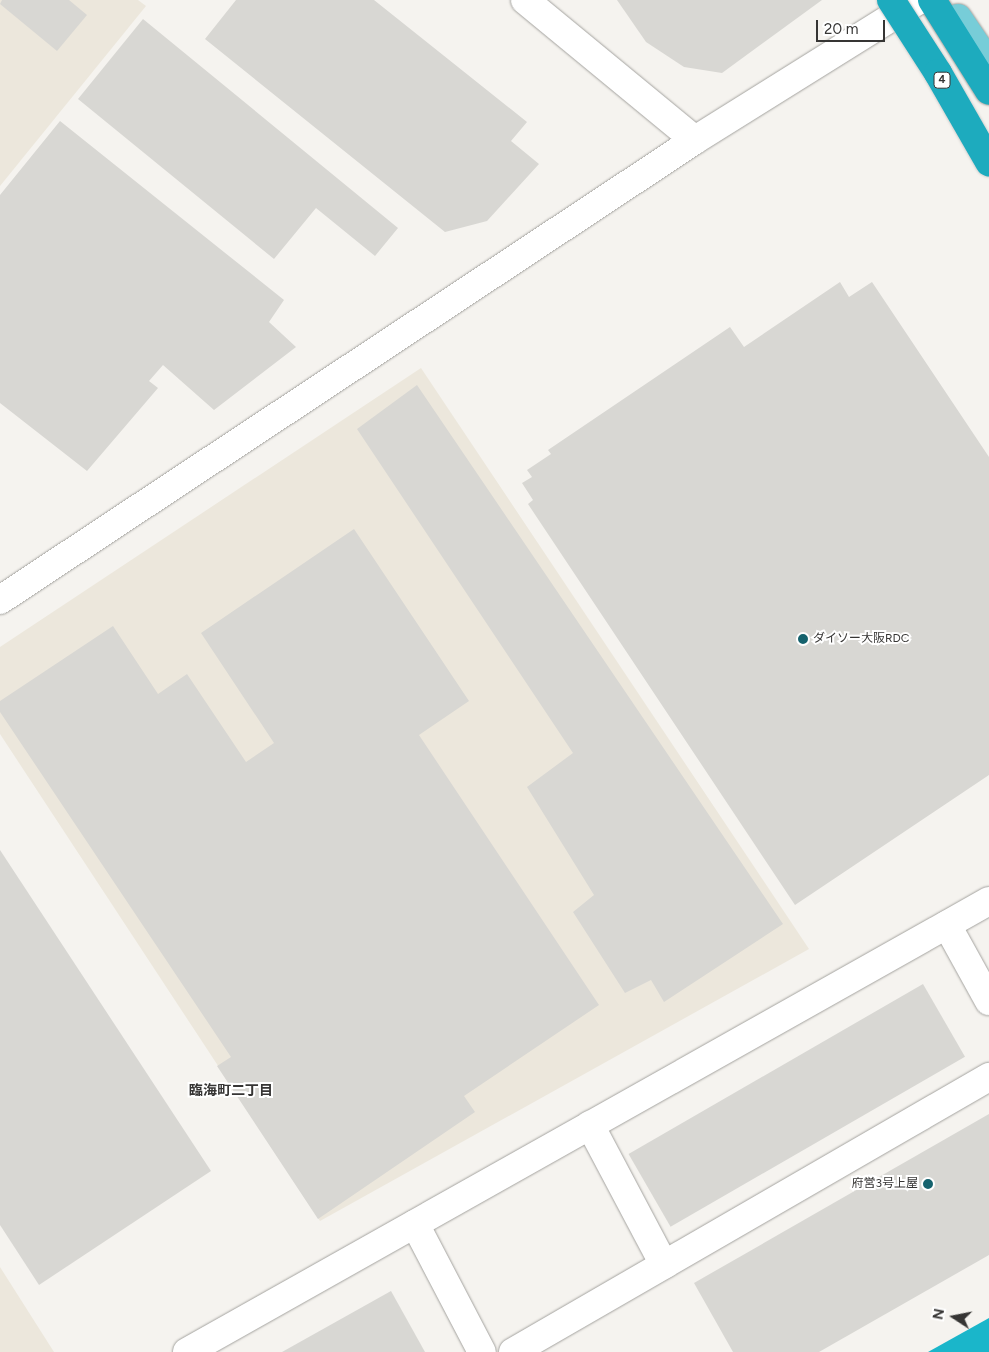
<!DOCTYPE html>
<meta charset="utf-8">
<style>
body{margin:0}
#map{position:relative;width:989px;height:1352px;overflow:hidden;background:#f5f3ef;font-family:Figtree,"Noto Sans JP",sans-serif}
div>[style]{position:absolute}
.built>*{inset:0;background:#ece7dc}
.water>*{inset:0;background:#1ab6ca}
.building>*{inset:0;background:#d8d7d3;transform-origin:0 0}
.roads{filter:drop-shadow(0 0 1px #a4a39f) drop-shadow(0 0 1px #a4a39f)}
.minor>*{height:28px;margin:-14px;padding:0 14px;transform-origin:14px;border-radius:14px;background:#fff}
.major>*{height:28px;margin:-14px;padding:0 14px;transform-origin:14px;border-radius:14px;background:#77cdd8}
.highway>*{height:28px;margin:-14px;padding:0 14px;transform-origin:14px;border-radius:14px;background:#1dabbe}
.bridges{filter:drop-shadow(0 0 1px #cfcfce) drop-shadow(0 0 1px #cfcfce)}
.highway-bridge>*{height:28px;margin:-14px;padding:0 14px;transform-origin:14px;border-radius:14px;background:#1dabbe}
.dots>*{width:14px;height:14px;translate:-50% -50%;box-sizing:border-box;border:2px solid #fff;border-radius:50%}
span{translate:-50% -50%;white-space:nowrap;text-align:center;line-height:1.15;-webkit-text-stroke:4px #fff;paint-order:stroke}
.shield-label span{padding:1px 4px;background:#fff;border:1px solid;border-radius:4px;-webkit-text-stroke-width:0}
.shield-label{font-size:11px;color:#363534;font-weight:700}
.poi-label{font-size:12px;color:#363534}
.left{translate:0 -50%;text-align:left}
.right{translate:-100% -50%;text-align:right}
.neighbourhood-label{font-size:14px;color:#363534;font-weight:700}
.north{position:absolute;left:929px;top:1292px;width:50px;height:50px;-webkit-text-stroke:4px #fff;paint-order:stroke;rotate:281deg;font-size:14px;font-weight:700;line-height:20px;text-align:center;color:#363534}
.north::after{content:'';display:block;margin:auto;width:18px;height:22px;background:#363534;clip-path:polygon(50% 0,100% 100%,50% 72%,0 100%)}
.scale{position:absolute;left:816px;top:20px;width:69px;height:22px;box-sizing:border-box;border:2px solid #363534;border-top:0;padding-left:6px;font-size:15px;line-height:18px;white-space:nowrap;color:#363534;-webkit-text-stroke:4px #fff;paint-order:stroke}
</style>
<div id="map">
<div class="built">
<div style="clip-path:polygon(0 0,138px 0,146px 6px,0 186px)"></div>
<div style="clip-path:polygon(421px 368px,809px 949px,320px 1221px,0 734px,0 647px)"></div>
<div style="clip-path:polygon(0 1267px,54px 1352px,0 1352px)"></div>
</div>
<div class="water">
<div style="clip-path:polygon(989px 1318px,989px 1352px,928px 1352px)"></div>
</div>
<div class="building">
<div style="clip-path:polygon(2px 0,69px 0,87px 15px,57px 51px,0 4px)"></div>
<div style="clip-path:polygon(236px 0,374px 0,527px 122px,511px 141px,539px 164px,487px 221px,445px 232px,205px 39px)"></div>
<div style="clip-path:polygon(617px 0,822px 0,722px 73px,684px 67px,646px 42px)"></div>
<div style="clip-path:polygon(143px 19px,398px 228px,375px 256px,316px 208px,274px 259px,78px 99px)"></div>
<div style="clip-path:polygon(60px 121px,284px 300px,269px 322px,296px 347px,214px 410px,163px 365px,149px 381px,158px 388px,87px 471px,0 403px,0 195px)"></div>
<div style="clip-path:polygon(840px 282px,849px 297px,872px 282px,989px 457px,989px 775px,795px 905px,528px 504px,533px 500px,522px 483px,532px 477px,527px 470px,551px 454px,548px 450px,730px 327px,744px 347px)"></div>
<div style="clip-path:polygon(417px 385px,783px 924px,664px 1002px,651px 980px,625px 993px,573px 912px,594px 895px,527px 787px,573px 753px,357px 429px)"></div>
<div style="clip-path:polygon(354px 529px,469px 701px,419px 735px,599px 1005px,464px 1096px,475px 1112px,318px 1219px,217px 1066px,231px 1057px,0 712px,0 701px,113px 626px,158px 694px,187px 674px,246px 762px,274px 743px,201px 633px)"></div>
<div style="clip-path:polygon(0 850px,211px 1171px,39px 1285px,0 1225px)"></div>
<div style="left:923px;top:984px;width:84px;height:340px;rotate:60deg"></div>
<div style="clip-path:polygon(989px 1114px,989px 1255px,819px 1352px,733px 1352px,694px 1283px)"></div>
<div style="clip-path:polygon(391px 1291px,425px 1352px,282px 1352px)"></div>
</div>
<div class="roads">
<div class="minor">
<div style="left:525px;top:0;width:220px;rotate:39.5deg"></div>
<div style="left:0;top:600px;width:833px;rotate:-33.5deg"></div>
<div style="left:695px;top:140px;width:264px;rotate:-32deg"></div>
<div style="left:947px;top:925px;width:87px;rotate:61.1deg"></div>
<div style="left:590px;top:1125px;width:158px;rotate:62.1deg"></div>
<div style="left:415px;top:1224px;width:144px;rotate:62.4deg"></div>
<div style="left:187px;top:1352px;width:920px;rotate:-29.35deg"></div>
<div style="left:513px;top:1352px;width:550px;rotate:-30.02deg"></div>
</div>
<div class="major">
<div style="left:958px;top:18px;width:55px;rotate:56deg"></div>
</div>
<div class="highway">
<div style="left:932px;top:0;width:107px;rotate:57.9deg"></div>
</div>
</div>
<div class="bridges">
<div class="highway-bridge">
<div style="left:891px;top:0;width:87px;rotate:57.2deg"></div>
<div style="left:938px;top:73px;width:103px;rotate:60.2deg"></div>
</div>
</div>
<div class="dots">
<div style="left:803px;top:639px;background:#15626d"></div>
<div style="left:928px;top:1184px;background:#15626d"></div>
</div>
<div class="shield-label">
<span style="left:942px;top:80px">4</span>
</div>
<div class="poi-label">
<span class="left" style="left:813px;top:639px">ダイソー大阪RDC</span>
<span class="right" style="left:918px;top:1184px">府営3号上屋</span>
</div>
<div class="neighbourhood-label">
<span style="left:231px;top:1091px">臨海町二丁目</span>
</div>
<div class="north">N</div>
<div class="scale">20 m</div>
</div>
